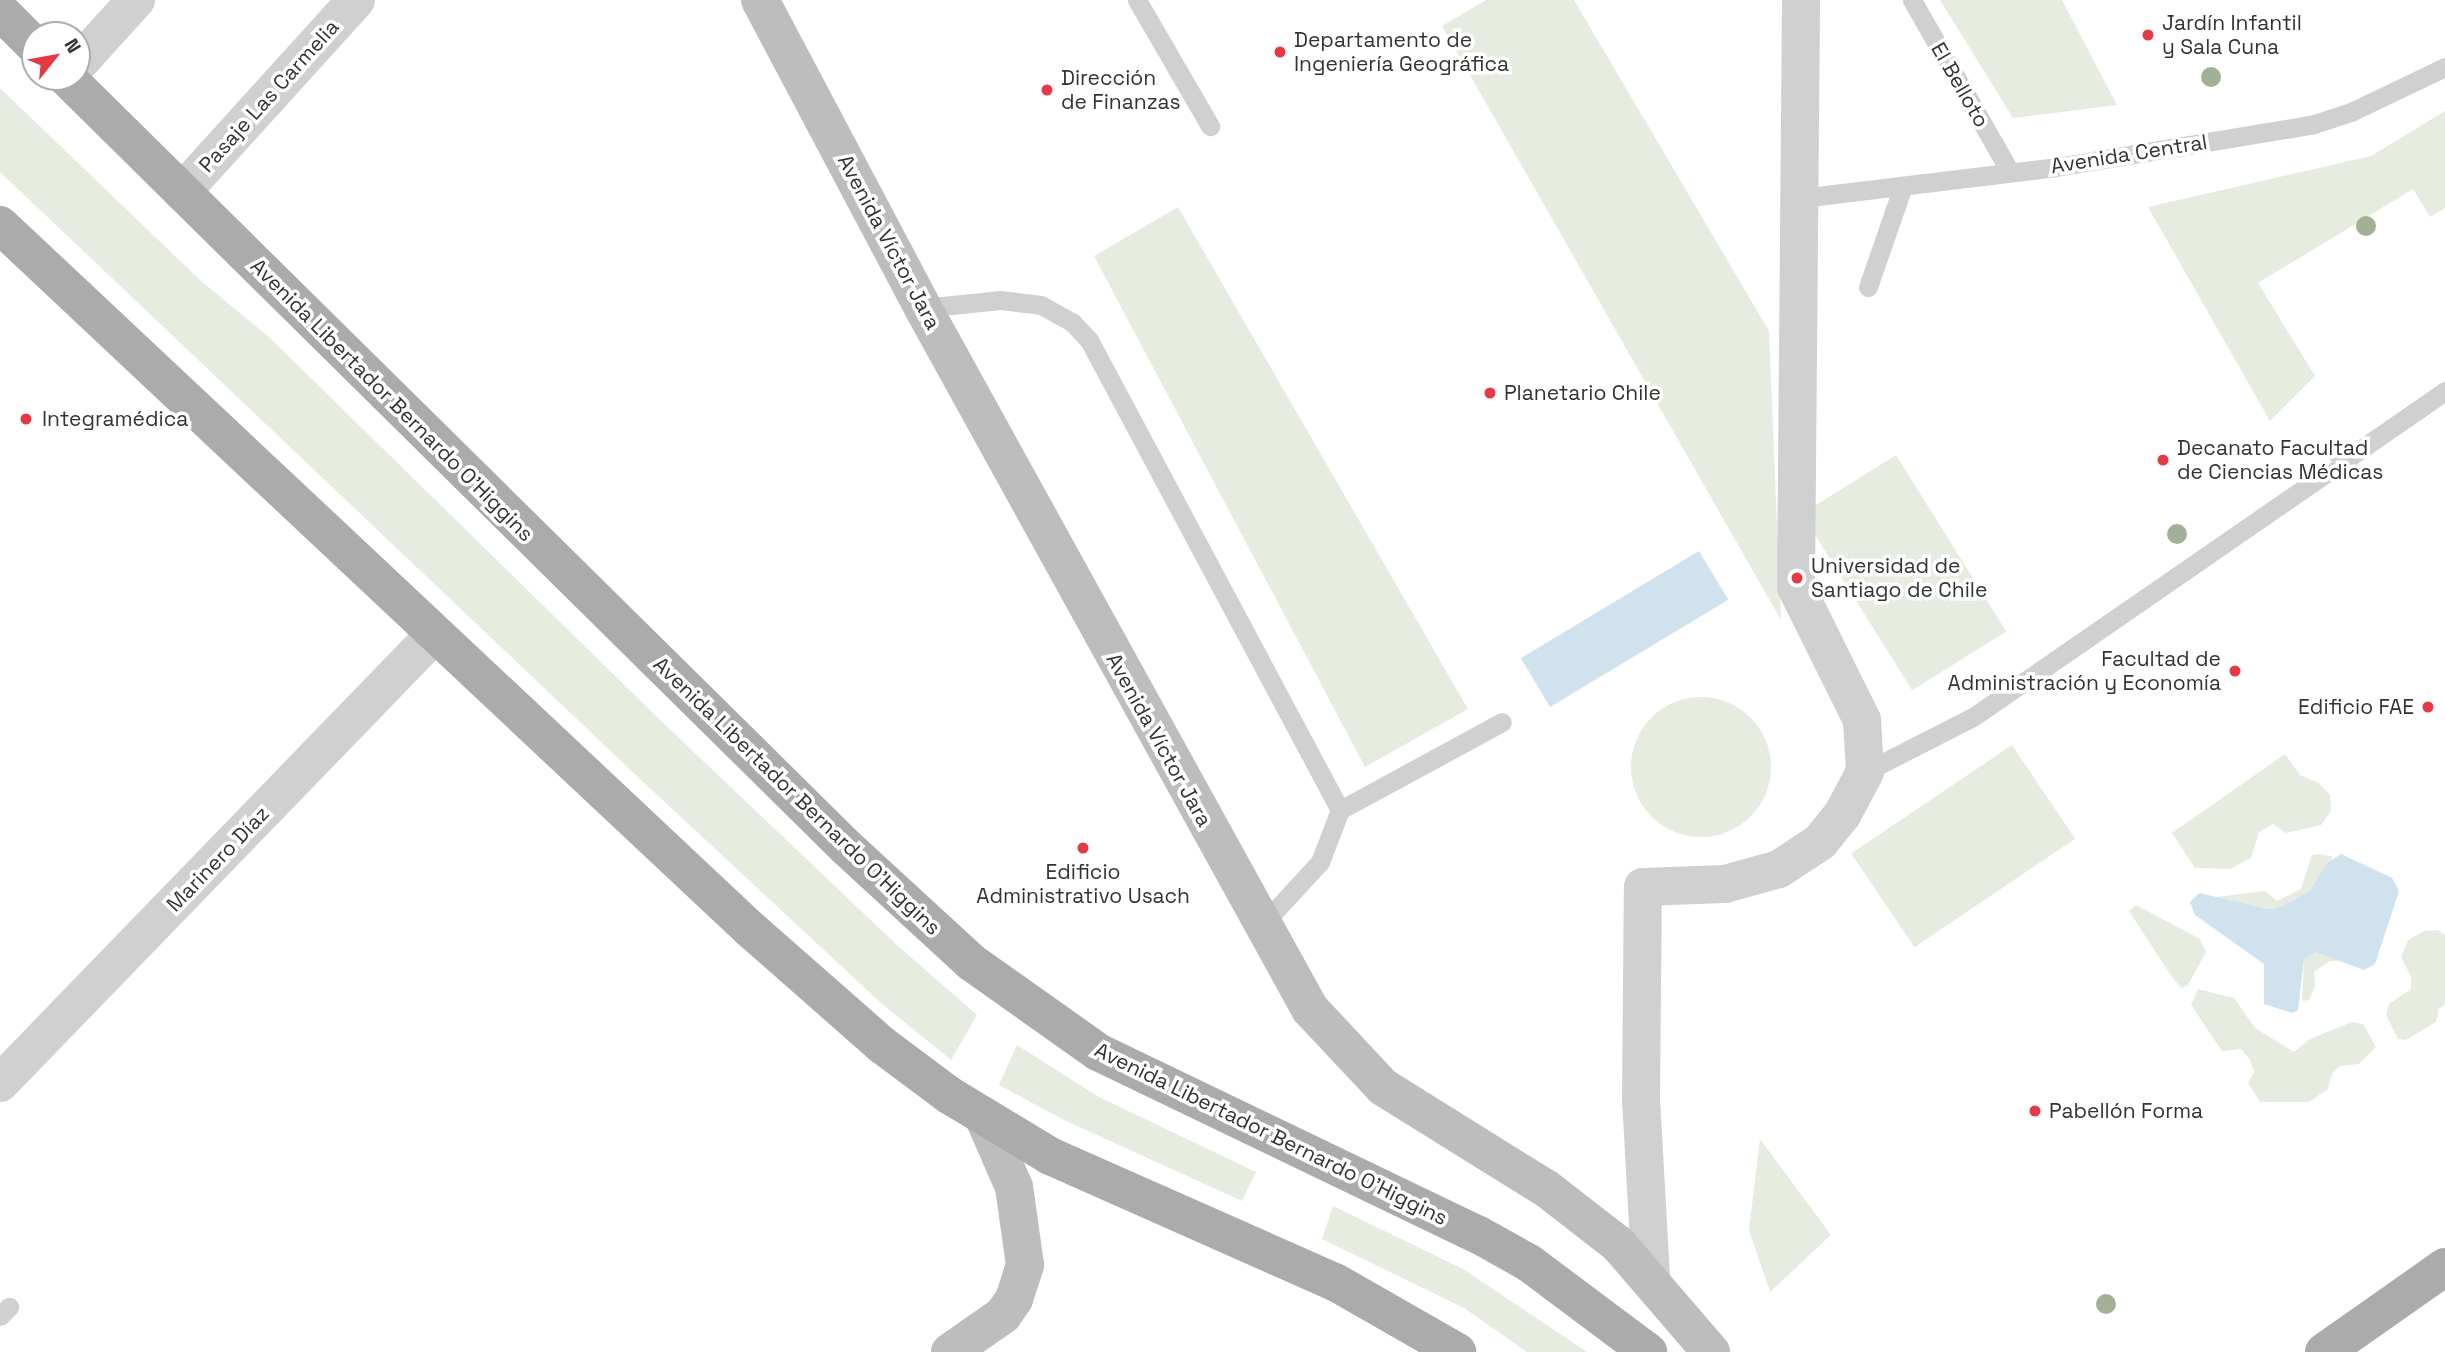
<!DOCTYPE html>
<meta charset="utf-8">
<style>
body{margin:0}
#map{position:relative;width:2445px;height:1352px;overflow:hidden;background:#fff;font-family:"Space Grotesk",sans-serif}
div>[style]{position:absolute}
.green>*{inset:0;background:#e6ecdf;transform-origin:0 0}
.round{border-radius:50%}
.water>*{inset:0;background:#cfe2ee;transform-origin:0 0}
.lane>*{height:19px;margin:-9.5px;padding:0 9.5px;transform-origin:9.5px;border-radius:9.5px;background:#d0d0d0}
.street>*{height:38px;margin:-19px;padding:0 19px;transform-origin:19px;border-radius:19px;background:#d0d0d0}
.secondary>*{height:38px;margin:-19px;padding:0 19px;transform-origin:19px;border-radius:19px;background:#bdbdbd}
.primary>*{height:38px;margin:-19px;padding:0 19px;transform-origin:19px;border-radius:19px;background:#ababab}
.trees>*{width:20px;height:20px;margin:-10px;border-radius:50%;background:#a2b095}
.dots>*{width:19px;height:19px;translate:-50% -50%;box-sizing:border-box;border:4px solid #fff;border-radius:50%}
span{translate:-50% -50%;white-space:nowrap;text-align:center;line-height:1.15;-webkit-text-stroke:7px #fff;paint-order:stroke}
.poi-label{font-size:21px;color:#333}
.left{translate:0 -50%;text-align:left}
.right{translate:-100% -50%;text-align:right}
.street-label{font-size:21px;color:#333}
.north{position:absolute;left:21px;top:21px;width:70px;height:70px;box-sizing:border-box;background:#fff;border:2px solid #adadad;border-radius:50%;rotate:59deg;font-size:19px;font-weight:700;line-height:28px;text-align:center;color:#333}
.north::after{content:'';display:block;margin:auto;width:24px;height:32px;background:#e63946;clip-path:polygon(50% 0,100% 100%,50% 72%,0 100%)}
</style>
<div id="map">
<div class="green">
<div style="clip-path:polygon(1486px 0,1574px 0,1769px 331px,1781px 620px,1442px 26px)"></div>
<div style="clip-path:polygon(1940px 0,2062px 0,2117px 105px,2013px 118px)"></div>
<div style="clip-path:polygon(0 88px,200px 280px,270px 338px,656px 716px,898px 946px,977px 1015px,951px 1060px,881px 1003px,640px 779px,0 172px)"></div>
<div style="clip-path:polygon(2445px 111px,2445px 208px,2430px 217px,2413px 189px,2258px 283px,2315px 376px,2270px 421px,2148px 207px,2371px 156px)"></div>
<div style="clip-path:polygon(1178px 207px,1468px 709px,1365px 767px,1094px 256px)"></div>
<div style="left:1896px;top:455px;width:208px;height:111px;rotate:58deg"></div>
<div class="round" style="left:1631px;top:697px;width:140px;height:140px"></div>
<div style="left:2012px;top:745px;width:113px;height:194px;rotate:56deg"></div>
<div style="clip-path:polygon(2285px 754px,2300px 775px,2319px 783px,2330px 795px,2331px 811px,2321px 825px,2286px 833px,2273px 824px,2259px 832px,2251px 858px,2230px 869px,2195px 868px,2172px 833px)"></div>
<div style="clip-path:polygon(2321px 854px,2333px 857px,2310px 891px,2282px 906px,2271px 909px,2216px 897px,2265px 891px,2277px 901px,2301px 889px,2312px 855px)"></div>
<div style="clip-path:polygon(2136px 905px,2200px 939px,2206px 952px,2188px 985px,2181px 988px,2172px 977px,2129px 911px)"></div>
<div style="clip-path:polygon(2438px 930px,2445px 935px,2445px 1004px,2439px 1009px,2436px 1022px,2406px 1040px,2398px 1039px,2386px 1015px,2389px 1004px,2411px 989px,2411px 977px,2401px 957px,2408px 940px,2424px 931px)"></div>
<div style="clip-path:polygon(2316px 952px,2345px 961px,2330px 961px,2314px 972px,2315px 986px,2309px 1000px,2302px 1001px,2304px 958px)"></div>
<div style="clip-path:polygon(2198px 989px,2234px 998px,2255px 1028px,2294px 1052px,2310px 1039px,2352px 1022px,2363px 1024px,2376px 1047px,2359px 1064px,2340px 1066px,2332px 1074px,2328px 1089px,2309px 1102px,2260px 1102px,2248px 1083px,2254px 1072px,2250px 1060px,2241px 1049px,2222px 1051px,2191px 1005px)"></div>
<div style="clip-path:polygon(1017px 1045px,1099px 1097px,1256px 1172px,1242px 1201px,1066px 1121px,999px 1085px)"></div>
<div style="clip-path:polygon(1760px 1139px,1831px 1235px,1770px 1292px,1749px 1230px)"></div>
<div style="clip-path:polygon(1333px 1206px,1463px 1269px,1587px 1352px,1527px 1352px,1464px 1308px,1322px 1239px)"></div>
</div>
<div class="water">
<div style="left:1699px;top:551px;width:57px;height:208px;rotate:59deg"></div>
<div style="clip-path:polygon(2341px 854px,2392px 878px,2399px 891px,2375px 964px,2364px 970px,2316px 952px,2304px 959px,2298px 1010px,2292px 1013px,2264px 1004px,2264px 964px,2195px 915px,2190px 902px,2199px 893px,2270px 909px,2282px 906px,2310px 891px,2327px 863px)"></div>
</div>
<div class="lane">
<div style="left:1137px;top:0;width:146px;rotate:59.9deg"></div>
<div style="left:1912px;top:0;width:196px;rotate:60.3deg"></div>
<div style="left:1801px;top:198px;width:251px;rotate:-6.9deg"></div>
<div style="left:2050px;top:168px;width:265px;rotate:-9.4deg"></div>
<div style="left:2311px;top:125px;width:42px;rotate:-18deg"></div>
<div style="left:2351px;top:112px;width:104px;rotate:-25.6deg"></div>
<div style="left:1868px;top:287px;width:107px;rotate:-70.9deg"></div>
<div style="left:923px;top:308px;width:78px;rotate:-5.9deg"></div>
<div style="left:1001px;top:300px;width:40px;rotate:7.1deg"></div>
<div style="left:1041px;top:305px;width:35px;rotate:29deg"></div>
<div style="left:1072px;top:322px;width:25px;rotate:47deg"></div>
<div style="left:1089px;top:340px;width:533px;rotate:61.9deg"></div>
<div style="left:1865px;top:772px;width:121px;rotate:-27deg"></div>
<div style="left:1973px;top:717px;width:574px;rotate:-34.63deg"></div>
<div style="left:1261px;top:926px;width:87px;rotate:-47.3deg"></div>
<div style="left:1320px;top:862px;width:56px;rotate:-69deg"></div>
<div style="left:1340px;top:810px;width:184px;rotate:-28.5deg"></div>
<div style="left:0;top:1316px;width:13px;rotate:-45deg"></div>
</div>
<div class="street">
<div style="left:77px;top:65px;width:88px;rotate:-47.8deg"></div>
<div style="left:182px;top:192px;width:259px;rotate:-47.8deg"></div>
<div style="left:0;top:1083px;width:625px;rotate:-45.91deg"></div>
<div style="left:1651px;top:1278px;width:177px;rotate:-93.2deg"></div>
<div style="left:1641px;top:1101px;width:214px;rotate:-89.5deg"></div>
<div style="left:1643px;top:887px;width:82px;rotate:-2.1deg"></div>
<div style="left:1725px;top:884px;width:56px;rotate:-15.5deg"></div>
<div style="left:1779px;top:869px;width:49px;rotate:-33.4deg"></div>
<div style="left:1820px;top:842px;width:35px;rotate:-51deg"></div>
<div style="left:1842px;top:815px;width:49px;rotate:-61.9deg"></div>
<div style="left:1865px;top:772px;width:52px;rotate:-93.3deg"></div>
<div style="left:1862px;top:720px;width:148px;rotate:-116.4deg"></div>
<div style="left:1796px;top:587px;width:587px;rotate:-89.51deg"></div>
</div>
<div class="secondary">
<div style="left:760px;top:0;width:348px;rotate:62.1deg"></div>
<div style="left:923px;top:308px;width:801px;rotate:61.1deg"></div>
<div style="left:1310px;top:1009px;width:107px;rotate:46.9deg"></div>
<div style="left:1383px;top:1087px;width:193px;rotate:31.9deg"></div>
<div style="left:1547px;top:1189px;width:90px;rotate:37.8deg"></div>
<div style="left:1618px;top:1244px;width:143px;rotate:49.3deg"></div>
<div style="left:950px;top:1352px;width:65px;rotate:-34.9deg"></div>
<div style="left:1003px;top:1315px;width:19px;rotate:-55deg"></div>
<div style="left:1014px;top:1299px;width:36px;rotate:-72deg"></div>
<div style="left:1025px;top:1265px;width:79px;rotate:-98deg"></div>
<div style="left:1014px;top:1187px;width:77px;rotate:-113.6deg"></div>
</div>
<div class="primary">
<div style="left:0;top:11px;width:49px;rotate:45deg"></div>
<div style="left:66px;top:77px;width:1096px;rotate:44.63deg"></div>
<div style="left:846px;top:847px;width:170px;rotate:42.6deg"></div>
<div style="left:971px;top:962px;width:156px;rotate:35.3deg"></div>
<div style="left:1098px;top:1052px;width:423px;rotate:25.7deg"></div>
<div style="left:1479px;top:1235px;width:57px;rotate:29.2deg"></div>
<div style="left:1529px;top:1263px;width:149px;rotate:36.8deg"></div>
<div style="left:0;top:225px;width:1029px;rotate:43.19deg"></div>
<div style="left:750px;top:929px;width:176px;rotate:41.3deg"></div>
<div style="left:882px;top:1045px;width:84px;rotate:36.7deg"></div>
<div style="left:949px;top:1095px;width:118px;rotate:31.1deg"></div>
<div style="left:1050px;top:1156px;width:312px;rotate:23.9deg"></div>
<div style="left:1335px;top:1282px;width:141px;rotate:29.8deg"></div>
<div style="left:2324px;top:1352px;width:148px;rotate:-35.1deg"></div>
</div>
<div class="trees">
<div style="left:2211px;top:77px"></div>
<div style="left:2366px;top:226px"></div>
<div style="left:2177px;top:534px"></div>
<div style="left:2106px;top:1304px"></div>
</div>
<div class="dots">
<div style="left:2148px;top:35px;background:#e63946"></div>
<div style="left:1280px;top:52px;background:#e63946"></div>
<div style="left:1047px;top:90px;background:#e63946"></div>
<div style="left:1490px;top:393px;background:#e63946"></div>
<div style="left:26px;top:419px;background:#e63946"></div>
<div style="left:2163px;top:460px;background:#e63946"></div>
<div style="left:1797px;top:578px;background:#e63946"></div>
<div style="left:2235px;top:671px;background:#e63946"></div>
<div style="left:2428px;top:707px;background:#e63946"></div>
<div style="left:1083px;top:848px;background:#e63946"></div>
<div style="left:2035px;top:1111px;background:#e63946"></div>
</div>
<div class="poi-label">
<span class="left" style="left:2162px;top:35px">Jardín Infantil<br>y Sala Cuna</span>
<span class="left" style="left:1294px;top:52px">Departamento de<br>Ingeniería Geográfica</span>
<span class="left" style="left:1061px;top:90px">Dirección<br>de Finanzas</span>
<span class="left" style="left:1504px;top:393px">Planetario Chile</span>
<span class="left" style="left:42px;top:419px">Integramédica</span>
<span class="left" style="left:2177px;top:460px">Decanato Facultad<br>de Ciencias Médicas</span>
<span class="left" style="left:1811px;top:578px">Universidad de<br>Santiago de Chile</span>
<span class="right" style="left:2221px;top:671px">Facultad de<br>Administración y Economía</span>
<span class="right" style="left:2414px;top:707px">Edificio FAE</span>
<span style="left:1083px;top:884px">Edificio<br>Administrativo Usach</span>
<span class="left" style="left:2049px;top:1111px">Pabellón Forma</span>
</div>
<div class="street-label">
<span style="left:1960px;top:85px;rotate:60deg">El Belloto</span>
<span style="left:269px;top:96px;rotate:-48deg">Pasaje Las Carmelia</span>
<span style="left:2129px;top:154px;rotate:-9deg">Avenida Central</span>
<span style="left:889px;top:242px;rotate:62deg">Avenida Víctor Jara</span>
<span style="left:392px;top:400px;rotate:45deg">Avenida Libertador Bernardo O'Higgins</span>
<span style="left:1159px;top:740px;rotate:61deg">Avenida Víctor Jara</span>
<span style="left:797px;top:796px;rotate:44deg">Avenida Libertador Bernardo O'Higgins</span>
<span style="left:218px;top:859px;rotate:-46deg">Marinero Díaz</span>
<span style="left:1271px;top:1134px;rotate:26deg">Avenida Libertador Bernardo O'Higgins</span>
</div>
<div class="north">N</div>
</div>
